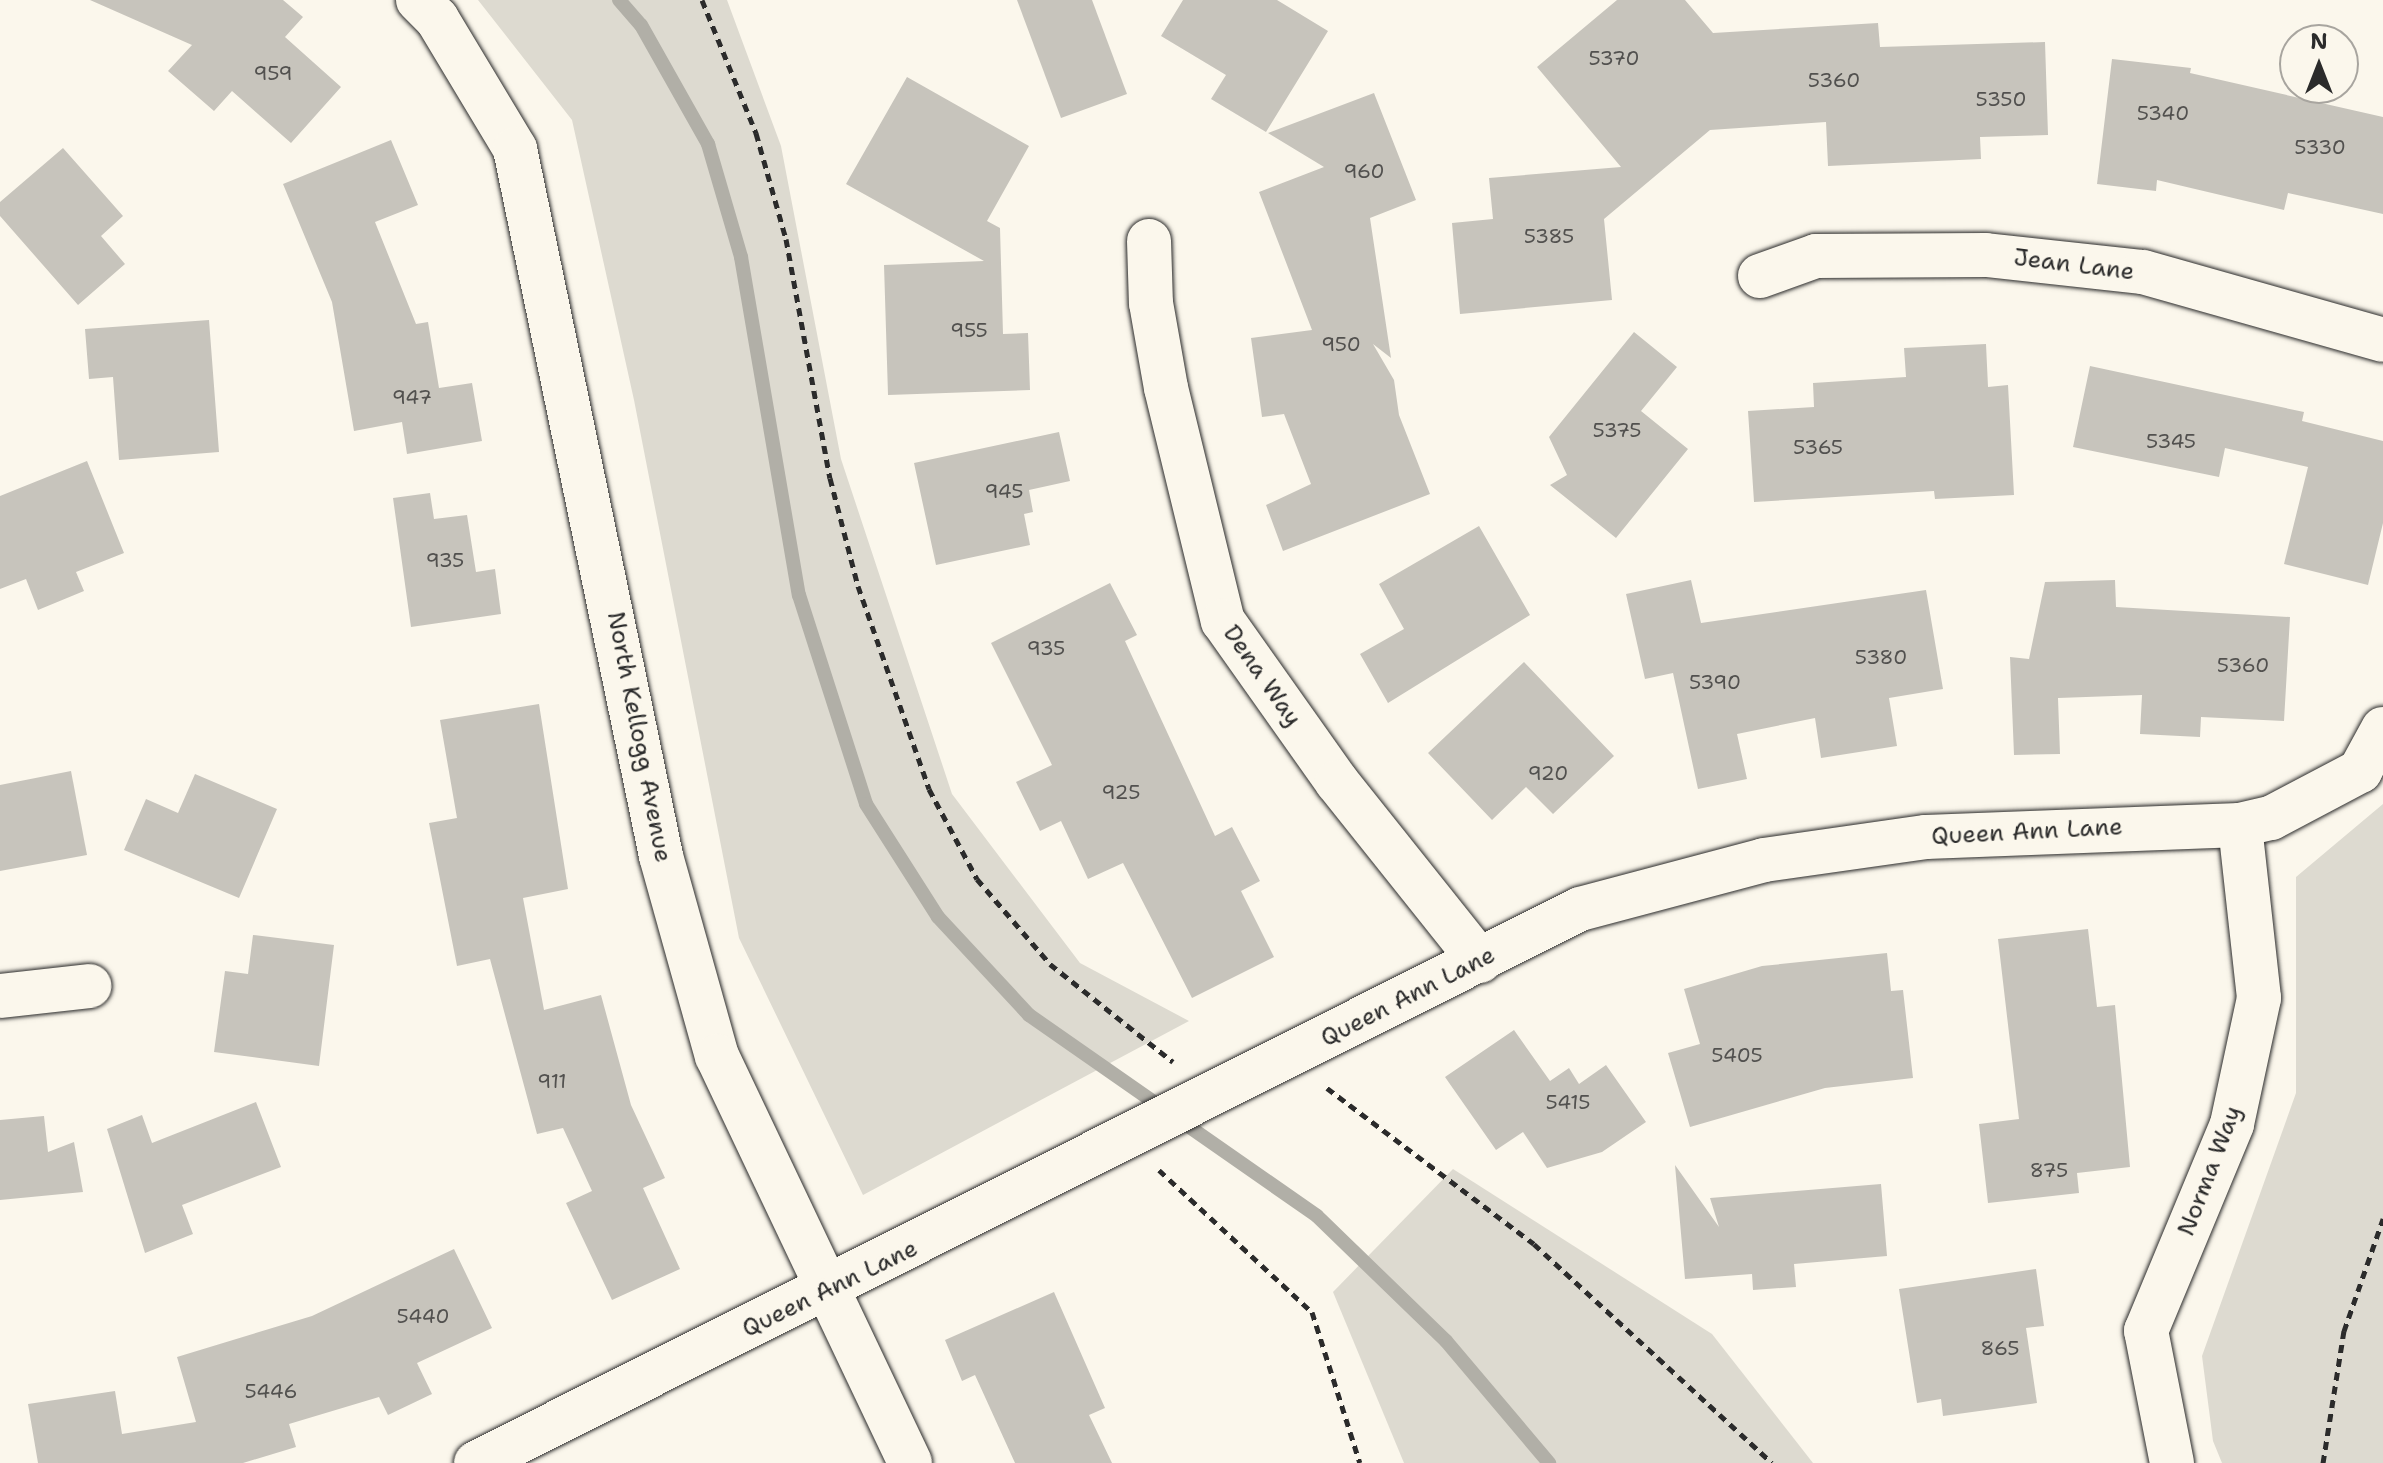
<!DOCTYPE html>
<style>
body{margin:0}
#map{position:relative;width:2383px;height:1463px;overflow:hidden;background:#fbf7ec;font-family:"Shantell Sans",sans-serif}
div>[style]{position:absolute}
.green>*{inset:0;background:#dddad0}
.stream>*{height:14px;margin:-7px;padding:0 7px;transform-origin:7px;border-radius:7px;background:#b1afa7}
.building>*{inset:0;background:#c7c4bc}
.path>*{height:5px;margin-top:-2.5px;transform-origin:0;background:repeating-linear-gradient(90deg,#2b2b2b 0 8px,transparent 0 14px)}
.roads{filter:drop-shadow(0 0 2px #2b2b2b) drop-shadow(0 0 2px #2b2b2b)}
.minor>*{height:44px;margin:-22px;padding:0 22px;transform-origin:22px;border-radius:22px;background:#fbf7ec}
span{translate:-50% -50%;white-space:nowrap;text-align:center;line-height:1.15;-webkit-text-stroke:6px #fbf7ec;paint-order:stroke}
.number-label{font-size:20px;color:#52514f}
.number-label span{-webkit-text-stroke-width:0}
.street-label{font-size:24px;color:#2b2b2b}
.north{position:absolute;left:2279px;top:24px;width:80px;height:80px;box-sizing:border-box;background:#fbf7ec;border:2px solid #a8a59f;border-radius:50%;rotate:0deg;font-size:22px;font-weight:700;line-height:32px;text-align:center;color:#2b2b2b}
.north::after{content:'';display:block;margin:auto;width:28px;height:36px;background:#2b2b2b;clip-path:polygon(50% 0,100% 100%,50% 72%,0 100%)}
</style>
<div id="map">
<div class="green">
<div style="clip-path:polygon(478px 0,727px 0,781px 146px,841px 459px,952px 794px,1080px 963px,1189px 1021px,863px 1195px,739px 938px,634px 400px,572px 120px)"></div>
<div style="clip-path:polygon(2383px 804px,2383px 1463px,2222px 1463px,2213px 1441px,2202px 1356px,2296px 1093px,2296px 877px)"></div>
<div style="clip-path:polygon(1453px 1169px,1712px 1334px,1813px 1463px,1404px 1463px,1333px 1292px)"></div>
</div>
<div class="stream">
<div style="left:619px;top:0;width:33px;rotate:49deg"></div>
<div style="left:641px;top:25px;width:137px;rotate:60.6deg"></div>
<div style="left:708px;top:144px;width:118px;rotate:73.7deg"></div>
<div style="left:741px;top:257px;width:343px;rotate:80.3deg"></div>
<div style="left:799px;top:595px;width:219px;rotate:72.2deg"></div>
<div style="left:866px;top:804px;width:134px;rotate:57.5deg"></div>
<div style="left:938px;top:917px;width:134px;rotate:47.1deg"></div>
<div style="left:1029px;top:1015px;width:351px;rotate:34.9deg"></div>
<div style="left:1317px;top:1216px;width:180px;rotate:44.1deg"></div>
<div style="left:1446px;top:1341px;width:160px;rotate:49.8deg"></div>
</div>
<div class="building">
<div style="clip-path:polygon(90px 0,283px 0,303px 17px,285px 37px,341px 87px,291px 143px,232px 91px,214px 111px,168px 71px,192px 45px)"></div>
<div style="clip-path:polygon(1017px 0,1092px 0,1127px 94px,1061px 118px)"></div>
<div style="clip-path:polygon(1183px 0,1277px 0,1328px 31px,1266px 132px,1211px 99px,1226px 75px,1161px 36px)"></div>
<div style="clip-path:polygon(1617px 0,1685px 0,1713px 33px,1878px 23px,1880px 47px,2045px 42px,2048px 135px,1980px 137px,1981px 159px,1828px 166px,1826px 122px,1710px 130px,1604px 219px,1612px 300px,1460px 314px,1452px 223px,1493px 219px,1489px 178px,1621px 167px,1537px 67px)"></div>
<div style="clip-path:polygon(2112px 59px,2191px 68px,2190px 73px,2383px 117px,2383px 214px,2288px 193px,2284px 210px,2157px 180px,2156px 191px,2097px 184px)"></div>
<div style="clip-path:polygon(907px 77px,1029px 146px,987px 221px,1000px 228px,1003px 334px,1028px 333px,1030px 390px,888px 395px,884px 265px,984px 261px,846px 184px)"></div>
<div style="clip-path:polygon(1374px 93px,1416px 200px,1370px 218px,1391px 358px,1373px 344px,1394px 380px,1399px 415px,1430px 494px,1283px 551px,1266px 505px,1311px 484px,1284px 414px,1262px 417px,1251px 338px,1312px 330px,1259px 192px,1324px 167px,1268px 133px)"></div>
<div style="clip-path:polygon(391px 140px,418px 205px,375px 222px,416px 324px,428px 322px,439px 388px,472px 383px,482px 441px,407px 454px,402px 422px,354px 431px,332px 302px,283px 184px)"></div>
<div style="clip-path:polygon(63px 148px,123px 216px,101px 236px,125px 264px,78px 305px,0 216px,0 202px)"></div>
<div style="clip-path:polygon(209px 320px,219px 452px,119px 460px,113px 377px,89px 379px,85px 329px)"></div>
<div style="clip-path:polygon(1634px 332px,1677px 367px,1641px 411px,1688px 449px,1616px 538px,1550px 485px,1567px 475px,1549px 437px)"></div>
<div style="clip-path:polygon(1986px 344px,1988px 387px,2008px 385px,2014px 495px,1935px 499px,1934px 491px,1754px 502px,1748px 411px,1814px 407px,1813px 383px,1906px 377px,1904px 348px)"></div>
<div style="clip-path:polygon(2090px 366px,2304px 412px,2302px 421px,2383px 441px,2383px 523px,2368px 585px,2284px 564px,2308px 467px,2225px 448px,2219px 477px,2073px 447px)"></div>
<div style="clip-path:polygon(1059px 432px,1070px 481px,1029px 490px,1033px 512px,1024px 514px,1030px 545px,936px 565px,914px 463px)"></div>
<div style="clip-path:polygon(87px 461px,124px 553px,76px 572px,84px 591px,38px 610px,26px 579px,0 589px,0 496px)"></div>
<div style="clip-path:polygon(430px 493px,434px 519px,467px 515px,476px 572px,495px 569px,501px 614px,411px 627px,393px 498px)"></div>
<div style="clip-path:polygon(1479px 526px,1530px 615px,1388px 703px,1360px 654px,1404px 629px,1379px 584px)"></div>
<div style="clip-path:polygon(1691px 580px,1701px 623px,1926px 590px,1943px 689px,1889px 698px,1897px 746px,1821px 758px,1815px 718px,1737px 734px,1747px 779px,1698px 789px,1673px 673px,1645px 679px,1626px 594px)"></div>
<div style="clip-path:polygon(2115px 580px,2116px 607px,2290px 617px,2284px 721px,2201px 717px,2200px 737px,2140px 734px,2142px 695px,2058px 698px,2060px 754px,2014px 755px,2010px 657px,2029px 659px,2045px 582px)"></div>
<div style="clip-path:polygon(1110px 583px,1137px 635px,1125px 641px,1215px 836px,1232px 827px,1260px 881px,1241px 891px,1274px 957px,1192px 998px,1123px 863px,1088px 879px,1061px 821px,1040px 831px,1016px 782px,1052px 765px,991px 643px)"></div>
<div style="clip-path:polygon(1524px 662px,1614px 756px,1553px 814px,1526px 787px,1492px 820px,1428px 753px)"></div>
<div style="clip-path:polygon(539px 704px,568px 889px,523px 898px,544px 1010px,601px 995px,631px 1105px,665px 1178px,643px 1188px,680px 1269px,612px 1300px,566px 1203px,592px 1191px,563px 1128px,537px 1134px,490px 959px,457px 966px,429px 823px,457px 818px,440px 720px)"></div>
<div style="clip-path:polygon(71px 771px,87px 855px,0 871px,0 785px)"></div>
<div style="clip-path:polygon(195px 774px,277px 809px,239px 898px,124px 850px,146px 799px,178px 813px)"></div>
<div style="clip-path:polygon(2088px 929px,2097px 1007px,2115px 1005px,2130px 1167px,2077px 1173px,2079px 1193px,1988px 1203px,1979px 1124px,2019px 1119px,1998px 939px)"></div>
<div style="clip-path:polygon(253px 935px,334px 945px,319px 1066px,214px 1052px,225px 971px,248px 974px)"></div>
<div style="clip-path:polygon(1887px 953px,1891px 991px,1903px 990px,1913px 1078px,1825px 1088px,1690px 1127px,1668px 1053px,1700px 1044px,1684px 989px,1762px 966px)"></div>
<div style="clip-path:polygon(1514px 1030px,1550px 1081px,1569px 1068px,1579px 1084px,1606px 1065px,1646px 1122px,1602px 1152px,1547px 1168px,1523px 1132px,1496px 1150px,1445px 1077px)"></div>
<div style="clip-path:polygon(256px 1102px,281px 1167px,182px 1205px,193px 1234px,145px 1253px,107px 1129px,142px 1115px,152px 1143px)"></div>
<div style="clip-path:polygon(44px 1116px,48px 1152px,74px 1142px,83px 1192px,0 1200px,0 1120px)"></div>
<div style="clip-path:polygon(1675px 1165px,1719px 1227px,1710px 1198px,1881px 1184px,1887px 1256px,1794px 1264px,1796px 1287px,1753px 1290px,1752px 1274px,1685px 1279px)"></div>
<div style="clip-path:polygon(454px 1249px,492px 1328px,417px 1363px,432px 1394px,388px 1415px,379px 1397px,289px 1424px,296px 1447px,243px 1463px,38px 1463px,28px 1404px,115px 1391px,122px 1434px,196px 1422px,177px 1357px,312px 1316px)"></div>
<div style="clip-path:polygon(2036px 1269px,2044px 1326px,2026px 1328px,2037px 1403px,1943px 1416px,1941px 1399px,1917px 1403px,1899px 1289px)"></div>
<div style="clip-path:polygon(1054px 1292px,1105px 1408px,1089px 1415px,1112px 1463px,1015px 1463px,975px 1375px,962px 1381px,945px 1340px)"></div>
</div>
<div class="path">
<div style="left:702px;top:0;width:144px;rotate:67.9deg"></div>
<div style="left:756px;top:133px;width:110px;rotate:74.2deg"></div>
<div style="left:786px;top:239px;width:243px;rotate:79.6deg"></div>
<div style="left:830px;top:478px;width:112px;rotate:75.5deg"></div>
<div style="left:858px;top:586px;width:215px;rotate:70.7deg"></div>
<div style="left:929px;top:789px;width:102px;rotate:61.9deg"></div>
<div style="left:977px;top:879px;width:112px;rotate:49.3deg"></div>
<div style="left:1050px;top:964px;width:157px;rotate:38.5deg"></div>
<div style="left:1327px;top:1088px;width:259px;rotate:37deg"></div>
<div style="left:1534px;top:1244px;width:323px;rotate:42.6deg"></div>
<div style="left:1159px;top:1170px;width:209px;rotate:42.9deg"></div>
<div style="left:1312px;top:1312px;width:158px;rotate:72.4deg"></div>
<div style="left:2323px;top:1463px;width:134px;rotate:-81deg"></div>
<div style="left:2344px;top:1331px;width:119px;rotate:-70.8deg"></div>
</div>
<div class="roads">
<div class="minor">
<div style="left:418px;top:0;width:27px;rotate:45deg"></div>
<div style="left:437px;top:19px;width:152px;rotate:59deg"></div>
<div style="left:515px;top:149px;width:722px;rotate:78.33deg"></div>
<div style="left:661px;top:856px;width:208px;rotate:74.4deg"></div>
<div style="left:717px;top:1056px;width:450px;rotate:64.6deg"></div>
<div style="left:1149px;top:241px;width:62px;rotate:88.2deg"></div>
<div style="left:1151px;top:303px;width:86px;rotate:80deg"></div>
<div style="left:1166px;top:388px;width:240px;rotate:76.3deg"></div>
<div style="left:1223px;top:621px;width:197px;rotate:54.7deg"></div>
<div style="left:1337px;top:782px;width:229px;rotate:51.4deg"></div>
<div style="left:1760px;top:276px;width:59px;rotate:-19.7deg"></div>
<div style="left:1816px;top:256px;width:170px;rotate:-0.3deg"></div>
<div style="left:1986px;top:255px;width:158px;rotate:6.2deg"></div>
<div style="left:2143px;top:272px;width:249px;rotate:15.8deg"></div>
<div style="left:0;top:996px;width:90px;rotate:-6.4deg"></div>
<div style="left:476px;top:1463px;width:1235px;rotate:-26.65deg"></div>
<div style="left:1580px;top:909px;width:190px;rotate:-14.9deg"></div>
<div style="left:1764px;top:860px;width:164px;rotate:-8.1deg"></div>
<div style="left:1926px;top:837px;width:314px;rotate:-2.2deg"></div>
<div style="left:2240px;top:825px;width:32px;rotate:-13deg"></div>
<div style="left:2271px;top:818px;width:101px;rotate:-27.8deg"></div>
<div style="left:2360px;top:771px;width:48px;rotate:-61.3deg"></div>
<div style="left:2172px;top:1463px;width:135px;rotate:-101.1deg"></div>
<div style="left:2146px;top:1331px;width:224px;rotate:-67.4deg"></div>
<div style="left:2232px;top:1124px;width:129px;rotate:-77.9deg"></div>
<div style="left:2259px;top:998px;width:174px;rotate:-96.3deg"></div>
</div>
</div>
<div class="number-label">
<span style="left:1614px;top:58px">5370</span>
<span style="left:273px;top:73px">959</span>
<span style="left:1834px;top:80px">5360</span>
<span style="left:2001px;top:99px">5350</span>
<span style="left:2163px;top:113px">5340</span>
<span style="left:2320px;top:147px">5330</span>
<span style="left:1364px;top:171px">960</span>
<span style="left:1549px;top:236px">5385</span>
<span style="left:969px;top:330px">955</span>
<span style="left:1341px;top:344px">950</span>
<span style="left:412px;top:397px">947</span>
<span style="left:1617px;top:430px">5375</span>
<span style="left:2171px;top:441px">5345</span>
<span style="left:1818px;top:447px">5365</span>
<span style="left:1004px;top:491px">945</span>
<span style="left:445px;top:560px">935</span>
<span style="left:1046px;top:648px">935</span>
<span style="left:1881px;top:657px">5380</span>
<span style="left:2243px;top:665px">5360</span>
<span style="left:1715px;top:682px">5390</span>
<span style="left:1548px;top:773px">920</span>
<span style="left:1121px;top:792px">925</span>
<span style="left:1737px;top:1055px">5405</span>
<span style="left:552px;top:1081px">911</span>
<span style="left:1568px;top:1102px">5415</span>
<span style="left:2049px;top:1170px">875</span>
<span style="left:423px;top:1316px">5440</span>
<span style="left:2000px;top:1348px">865</span>
<span style="left:271px;top:1391px">5446</span>
</div>
<div class="street-label">
<span style="left:2074px;top:265px;rotate:7deg">Jean Lane</span>
<span style="left:1262px;top:676px;rotate:55deg">Dena Way</span>
<span style="left:639px;top:737px;rotate:79deg">North Kellogg Avenue</span>
<span style="left:2027px;top:832px;rotate:-3deg">Queen Ann Lane</span>
<span style="left:1408px;top:997px;rotate:-27deg">Queen Ann Lane</span>
<span style="left:2210px;top:1171px;rotate:-69deg">Norma Way</span>
<span style="left:830px;top:1289px;rotate:-26deg">Queen Ann Lane</span>
</div>
<div class="north">N</div>
</div>
